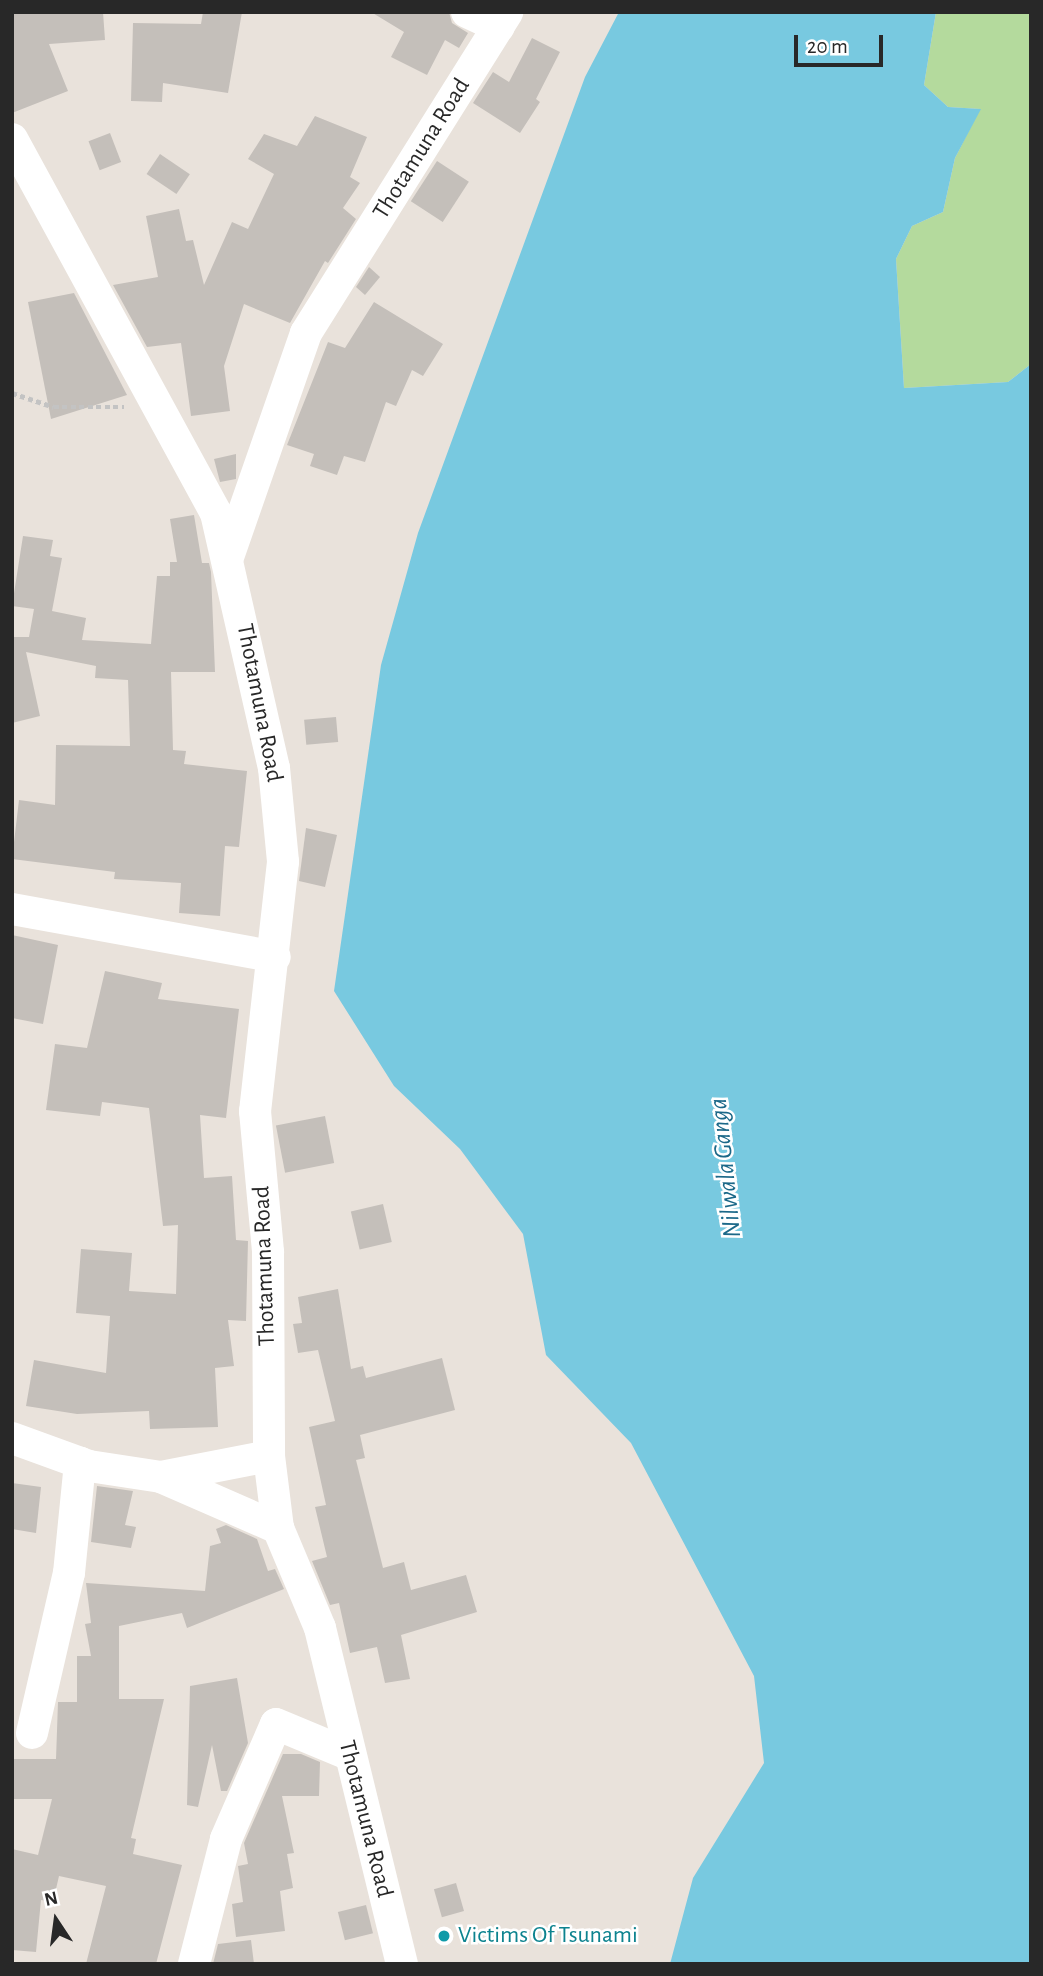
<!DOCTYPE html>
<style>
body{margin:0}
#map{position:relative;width:1043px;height:1976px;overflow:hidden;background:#e9e2db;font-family:"Alegreya Sans",sans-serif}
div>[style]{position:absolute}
.green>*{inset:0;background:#b4da9d}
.water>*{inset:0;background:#78c9e0}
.building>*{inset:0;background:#c4bfba;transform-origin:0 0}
.path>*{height:4.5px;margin-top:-2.25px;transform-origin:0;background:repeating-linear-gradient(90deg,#c3c3c3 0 5px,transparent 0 8.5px)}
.minor>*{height:32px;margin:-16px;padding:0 16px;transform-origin:16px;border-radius:16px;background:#fff}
.dots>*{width:19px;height:19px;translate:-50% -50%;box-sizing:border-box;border:4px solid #fff;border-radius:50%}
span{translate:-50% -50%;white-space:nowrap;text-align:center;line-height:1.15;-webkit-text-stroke:5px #fff;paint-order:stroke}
.street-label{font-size:24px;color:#282828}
.culture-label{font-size:24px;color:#0d838f}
.left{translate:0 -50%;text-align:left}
.water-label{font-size:26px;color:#1b6888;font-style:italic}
.frame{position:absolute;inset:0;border:14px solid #282828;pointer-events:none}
.north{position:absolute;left:21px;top:1885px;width:70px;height:70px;-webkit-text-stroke:5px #fff;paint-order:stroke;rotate:347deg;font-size:19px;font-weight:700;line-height:28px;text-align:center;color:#282828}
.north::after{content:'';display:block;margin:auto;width:24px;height:32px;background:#282828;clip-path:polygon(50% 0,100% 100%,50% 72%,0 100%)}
.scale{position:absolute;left:794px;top:35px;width:89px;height:32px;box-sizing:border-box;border:4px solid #282828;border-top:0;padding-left:9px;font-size:21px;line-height:24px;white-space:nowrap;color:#282828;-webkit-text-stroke:5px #fff;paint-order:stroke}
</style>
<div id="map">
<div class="green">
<div style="clip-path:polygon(936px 12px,1031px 12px,1031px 364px,1008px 382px,904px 388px,896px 259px,912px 226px,943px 212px,955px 158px,980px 109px,948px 107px,924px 85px)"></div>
</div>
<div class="water">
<div style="clip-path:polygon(619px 12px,936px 12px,924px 85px,948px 107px,981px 109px,955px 158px,943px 212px,912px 226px,896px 259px,904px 388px,1008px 382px,1031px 364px,1031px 1964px,670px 1964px,693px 1878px,764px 1763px,754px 1676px,631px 1443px,546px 1355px,523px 1234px,460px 1149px,394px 1086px,334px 991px,381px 665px,418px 533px,585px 77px)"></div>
</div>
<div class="building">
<div style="clip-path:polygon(12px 12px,103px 12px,105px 40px,49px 44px,68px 91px,12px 113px)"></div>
<div style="clip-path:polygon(203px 12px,242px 12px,228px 93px,163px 83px,162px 102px,131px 101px,133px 23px,201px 24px)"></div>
<div style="clip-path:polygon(371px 12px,449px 12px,452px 23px,468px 33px,459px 48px,445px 40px,427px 75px,391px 57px,404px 32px)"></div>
<div style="clip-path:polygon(532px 38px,560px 52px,536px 99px,540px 102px,520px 133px,473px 103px,493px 72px,509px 82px)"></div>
<div style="clip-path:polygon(315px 116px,367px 137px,350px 177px,360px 183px,343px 208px,356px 219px,328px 263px,325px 261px,290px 323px,244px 304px,224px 366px,230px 411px,191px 416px,181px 343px,147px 347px,113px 285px,158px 277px,146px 216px,179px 209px,186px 241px,193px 240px,204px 285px,232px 222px,248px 229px,274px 174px,248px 159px,264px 134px,297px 146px)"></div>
<div style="left:110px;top:133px;width:31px;height:23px;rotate:69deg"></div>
<div style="left:160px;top:154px;width:36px;height:24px;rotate:34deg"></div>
<div style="left:437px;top:161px;width:38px;height:48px;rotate:33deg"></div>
<div style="clip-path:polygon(369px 267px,380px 277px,365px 295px,356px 287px)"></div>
<div style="clip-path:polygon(74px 293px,127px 395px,51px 419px,28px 302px)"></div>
<div style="clip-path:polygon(374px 302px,443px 344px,423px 376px,412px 370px,396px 406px,386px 402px,365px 462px,344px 456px,337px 475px,310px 466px,314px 454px,287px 445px,328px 342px,345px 348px)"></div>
<div style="clip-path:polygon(236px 454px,236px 479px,220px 482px,214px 459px)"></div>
<div style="clip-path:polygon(194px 515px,202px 563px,209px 563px,211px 572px,215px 672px,171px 672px,173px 750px,186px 751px,184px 764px,247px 771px,239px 847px,225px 846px,220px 916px,179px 913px,181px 883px,114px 879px,115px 872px,12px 859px,19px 800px,55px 805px,56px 745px,130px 746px,128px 680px,95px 678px,96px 666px,26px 652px,40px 716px,12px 723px,12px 637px,29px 637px,34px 609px,12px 606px,23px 536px,53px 540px,50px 556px,62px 558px,52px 611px,86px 618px,82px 640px,151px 644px,157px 576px,170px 576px,170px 562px,177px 562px,170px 519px)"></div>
<div style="left:336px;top:717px;width:25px;height:32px;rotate:85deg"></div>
<div style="clip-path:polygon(306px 828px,337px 835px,325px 887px,299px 881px)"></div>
<div style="clip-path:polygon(12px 935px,58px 945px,43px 1024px,12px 1018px)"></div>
<div style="clip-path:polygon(105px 971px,162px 983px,158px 999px,239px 1009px,226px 1118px,200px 1115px,204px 1178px,232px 1176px,236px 1240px,248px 1241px,246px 1321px,228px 1320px,234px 1366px,215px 1368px,218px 1427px,150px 1429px,149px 1411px,77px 1414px,26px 1406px,34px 1360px,106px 1373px,110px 1316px,76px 1313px,81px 1249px,132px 1253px,129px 1291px,176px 1294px,178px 1225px,163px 1226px,149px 1108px,102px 1102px,100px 1116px,46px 1110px,55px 1044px,87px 1048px)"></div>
<div style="left:325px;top:1116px;width:48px;height:50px;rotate:79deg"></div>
<div style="left:383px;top:1204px;width:39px;height:33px;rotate:77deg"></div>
<div style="clip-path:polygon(338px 1289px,351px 1369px,363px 1366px,366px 1378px,442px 1358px,455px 1410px,360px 1435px,365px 1458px,356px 1460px,383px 1568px,404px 1562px,411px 1590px,466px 1575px,477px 1612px,401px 1635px,410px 1679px,385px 1683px,377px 1647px,350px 1653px,339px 1603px,330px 1605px,312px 1561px,327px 1557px,315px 1507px,326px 1505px,309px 1427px,335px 1421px,318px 1350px,298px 1353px,293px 1324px,302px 1323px,298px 1297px)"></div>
<div style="clip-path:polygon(12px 1483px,41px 1487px,36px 1533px,12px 1529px)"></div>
<div style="clip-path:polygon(97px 1486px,133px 1491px,125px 1525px,136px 1527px,131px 1548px,91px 1542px)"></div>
<div style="clip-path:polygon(226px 1525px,257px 1539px,268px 1571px,275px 1569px,284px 1589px,187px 1628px,182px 1613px,119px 1626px,119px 1699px,164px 1699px,131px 1838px,136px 1839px,133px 1854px,182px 1865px,156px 1964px,86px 1964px,106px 1886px,59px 1876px,53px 1902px,41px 1900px,36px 1952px,12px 1950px,12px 1849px,38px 1855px,52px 1799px,12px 1799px,12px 1759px,56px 1759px,58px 1702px,77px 1702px,77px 1656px,91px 1656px,85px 1624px,91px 1623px,86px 1583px,205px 1591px,210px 1546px,221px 1543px,216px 1529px)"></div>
<div style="clip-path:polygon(237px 1678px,248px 1743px,227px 1791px,221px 1791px,212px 1745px,198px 1807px,187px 1805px,190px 1686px)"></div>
<div style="clip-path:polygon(283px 1754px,301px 1754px,320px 1762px,319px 1796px,282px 1796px,294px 1853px,287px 1854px,293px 1888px,280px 1891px,285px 1931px,236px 1937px,232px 1904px,243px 1902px,238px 1866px,248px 1864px,244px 1843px)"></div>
<div style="left:456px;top:1883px;width:29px;height:23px;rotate:74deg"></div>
<div style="left:366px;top:1905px;width:29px;height:29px;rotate:76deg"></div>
<div style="clip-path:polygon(251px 1940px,254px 1964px,213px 1964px,218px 1944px)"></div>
</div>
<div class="path">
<div style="left:12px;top:393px;width:44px;rotate:18.4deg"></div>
<div style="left:54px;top:407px;width:70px"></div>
</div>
<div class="minor">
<div style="left:467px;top:12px;width:35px;rotate:25deg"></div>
<div style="left:12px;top:139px;width:426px;rotate:61.4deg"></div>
<div style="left:216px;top:513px;width:262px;rotate:77.2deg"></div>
<div style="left:274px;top:768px;width:94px;rotate:84.5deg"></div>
<div style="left:283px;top:862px;width:251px;rotate:96.4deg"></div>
<div style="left:255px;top:1111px;width:142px;rotate:84.7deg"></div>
<div style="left:268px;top:1252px;width:204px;rotate:89.7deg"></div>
<div style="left:269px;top:1456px;width:73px;rotate:82.9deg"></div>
<div style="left:278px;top:1528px;width:108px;rotate:67.2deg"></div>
<div style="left:320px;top:1628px;width:346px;rotate:76.3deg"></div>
<div style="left:228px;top:557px;width:237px;rotate:-70.8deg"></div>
<div style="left:306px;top:333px;width:379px;rotate:-57.9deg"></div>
<div style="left:12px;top:909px;width:267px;rotate:10.3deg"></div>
<div style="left:12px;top:1438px;width:82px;rotate:20deg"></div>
<div style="left:89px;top:1466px;width:73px;rotate:8.7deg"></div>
<div style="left:161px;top:1477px;width:128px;rotate:23.6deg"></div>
<div style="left:161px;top:1477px;width:110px;rotate:-11deg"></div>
<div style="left:32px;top:1733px;width:164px;rotate:-77deg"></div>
<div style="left:69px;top:1573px;width:111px;rotate:-84.3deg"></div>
<div style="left:194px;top:1964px;width:129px;rotate:-75.6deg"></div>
<div style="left:226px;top:1839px;width:125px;rotate:-66.5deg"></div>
<div style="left:276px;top:1724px;width:78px;rotate:22.6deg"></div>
</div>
<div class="dots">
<div style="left:444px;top:1936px;background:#0f9aa8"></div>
</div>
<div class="street-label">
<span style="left:422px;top:149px;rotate:-58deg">Thotamuna Road</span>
<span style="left:259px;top:703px;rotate:79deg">Thotamuna Road</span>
<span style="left:265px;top:1266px;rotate:-92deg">Thotamuna Road</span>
<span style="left:365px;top:1819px;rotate:76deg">Thotamuna Road</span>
</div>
<div class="culture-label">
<span class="left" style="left:458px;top:1936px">Victims Of Tsunami</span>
</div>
<div class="water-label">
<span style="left:726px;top:1168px;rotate:-96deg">Nilwala Ganga</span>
</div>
<div class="frame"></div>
<div class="north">N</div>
<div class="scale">20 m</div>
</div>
